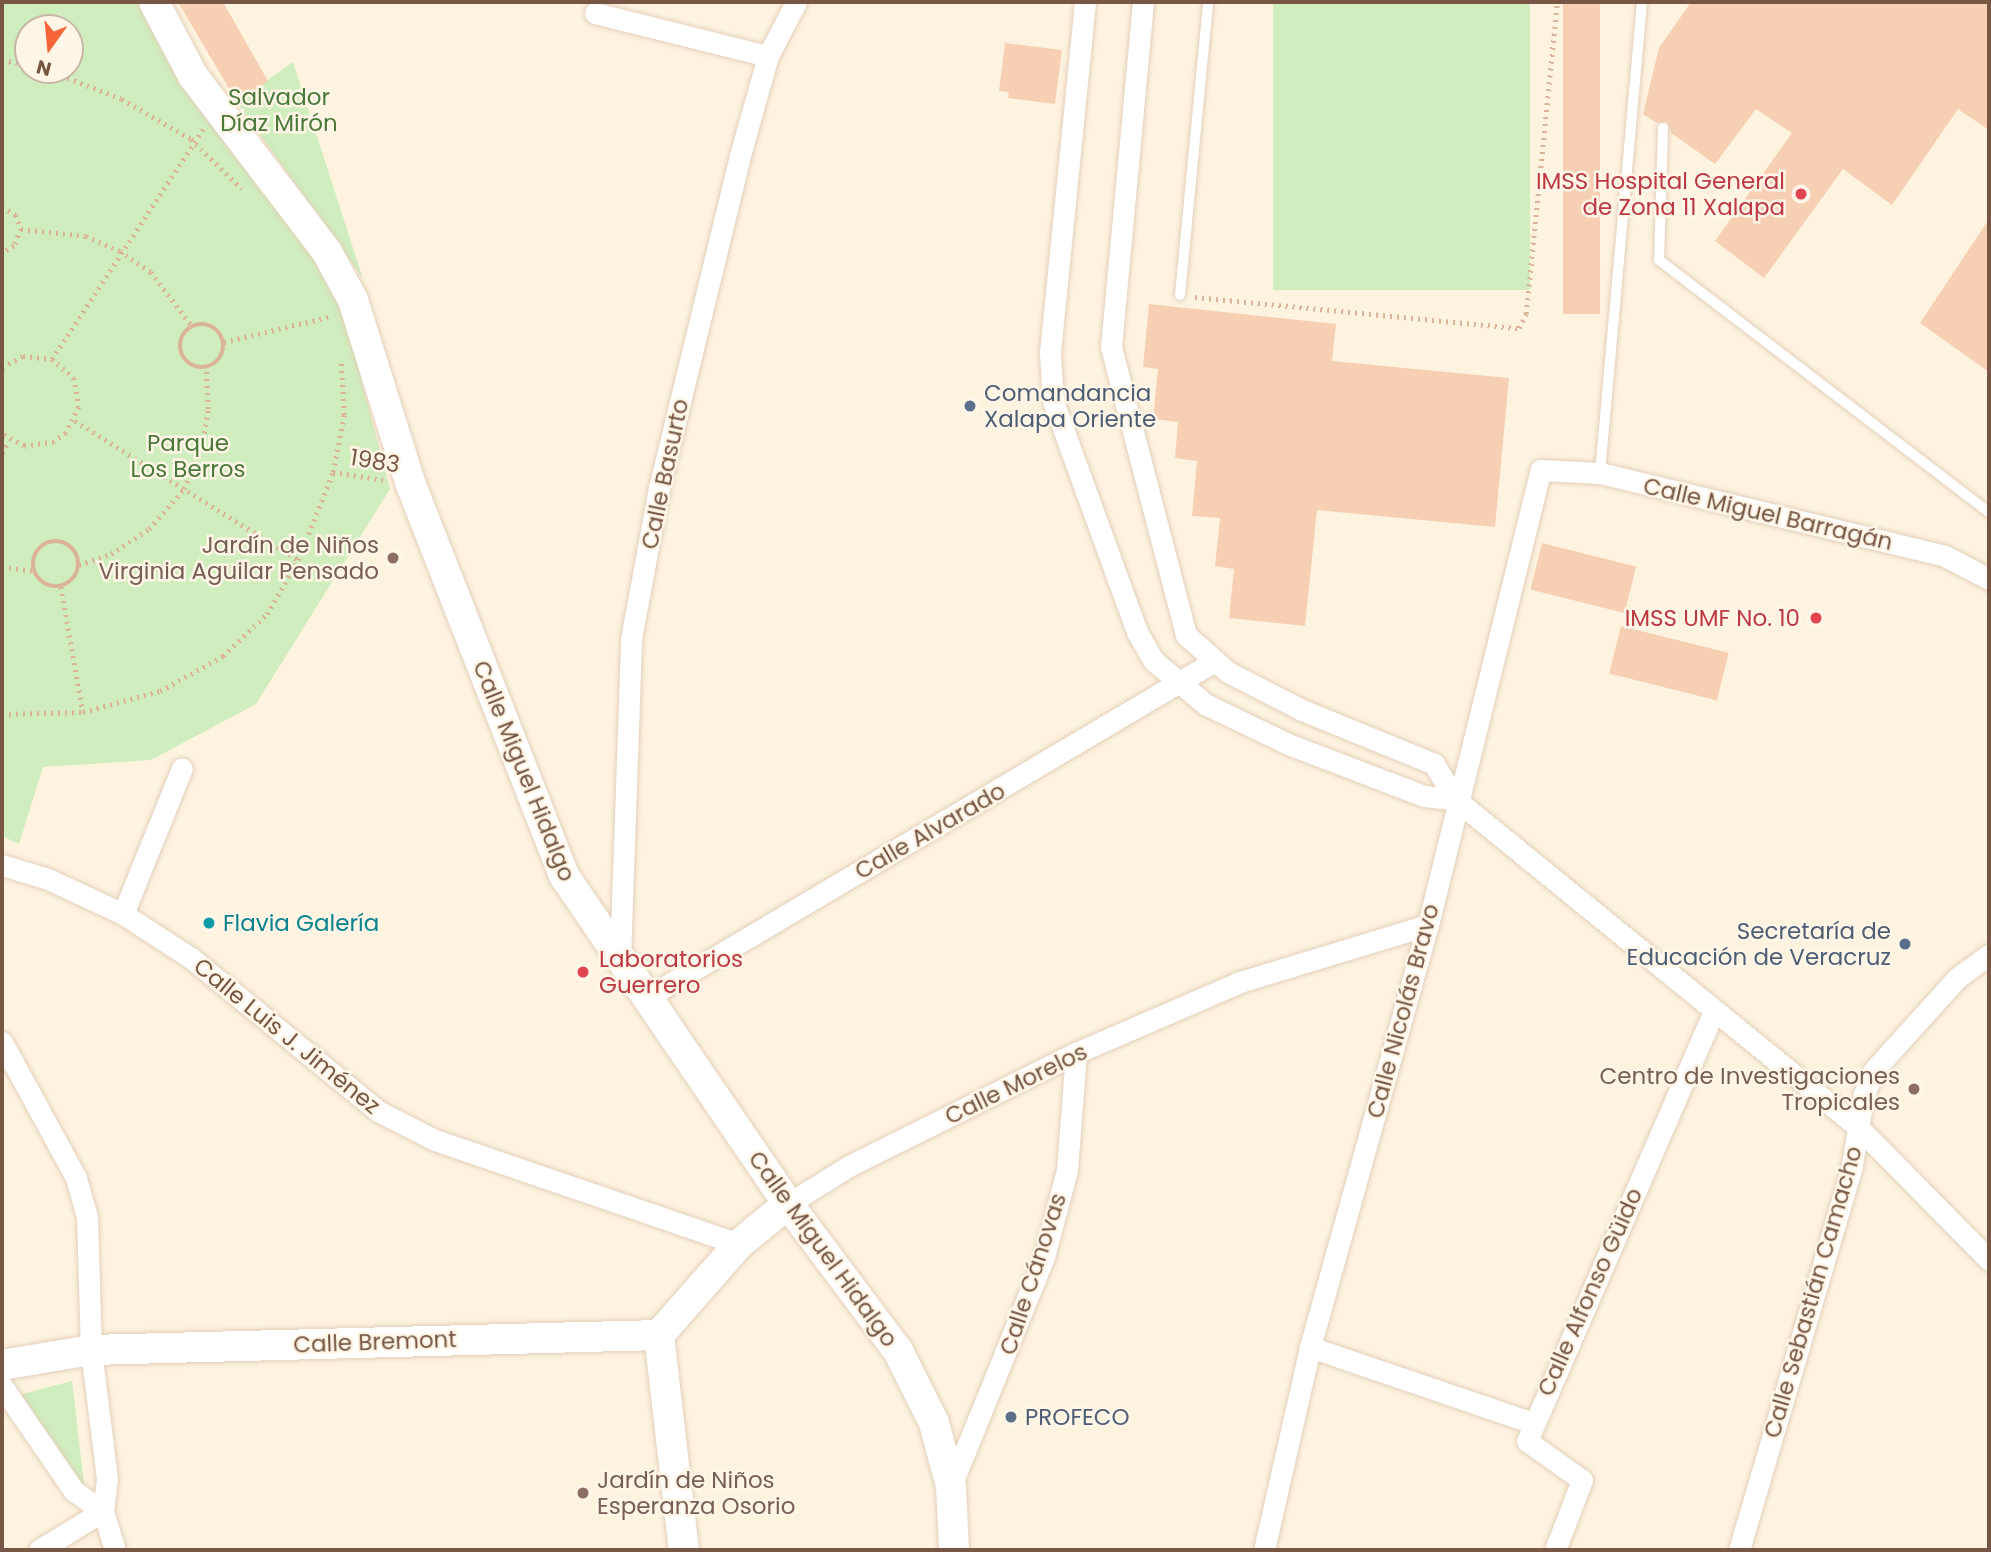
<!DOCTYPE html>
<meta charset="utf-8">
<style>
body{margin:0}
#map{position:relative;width:1991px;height:1552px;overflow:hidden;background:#fef3df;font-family:Poppins,sans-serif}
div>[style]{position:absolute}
.green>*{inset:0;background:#cfedbd;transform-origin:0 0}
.building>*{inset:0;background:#f7d0b4;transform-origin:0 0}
.path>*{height:4.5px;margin-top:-2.25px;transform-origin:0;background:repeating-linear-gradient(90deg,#dbb398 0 2px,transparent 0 7px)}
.path>.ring{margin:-2.25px;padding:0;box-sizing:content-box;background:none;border:4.5px solid #dbb398;border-radius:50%}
.roads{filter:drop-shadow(0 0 2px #e3cfba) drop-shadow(0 0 2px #e3cfba)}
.service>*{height:10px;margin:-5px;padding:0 5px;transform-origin:5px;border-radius:5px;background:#fff}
.minor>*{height:21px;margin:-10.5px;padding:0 10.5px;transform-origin:10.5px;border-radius:10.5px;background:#fff}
.secondary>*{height:30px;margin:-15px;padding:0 15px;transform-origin:15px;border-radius:15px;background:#fff}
.dots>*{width:19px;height:19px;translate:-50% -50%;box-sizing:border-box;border:4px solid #fff6e8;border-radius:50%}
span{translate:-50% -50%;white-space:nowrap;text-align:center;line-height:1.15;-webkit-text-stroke:5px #fff6e8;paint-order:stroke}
.park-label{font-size:23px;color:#4b7939}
.health-label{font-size:23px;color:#be3a42}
.right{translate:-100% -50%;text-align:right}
.left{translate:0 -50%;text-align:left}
.service-label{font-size:23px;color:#4e5e75}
.street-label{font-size:23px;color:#775744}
.education-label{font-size:23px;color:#785e54}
.culture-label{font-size:23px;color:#0d838f}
.frame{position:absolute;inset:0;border:4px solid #775744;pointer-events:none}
.north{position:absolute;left:14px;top:14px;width:70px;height:70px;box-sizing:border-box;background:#fff6e8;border:2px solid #c9b6a6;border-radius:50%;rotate:195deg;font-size:19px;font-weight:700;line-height:28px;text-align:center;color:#775744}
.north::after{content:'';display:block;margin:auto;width:24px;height:32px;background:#f56538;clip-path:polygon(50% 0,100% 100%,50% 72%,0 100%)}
</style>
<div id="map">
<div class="green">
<div style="clip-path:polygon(evenodd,2px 2px,146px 2px,341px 301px,390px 489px,256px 704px,151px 760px,43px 767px,19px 844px,2px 836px,2px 2px,28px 28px,70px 28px,70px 70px,28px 70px,28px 28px)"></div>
<div style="left:1273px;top:2px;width:257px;height:288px"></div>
<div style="clip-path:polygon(293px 62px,363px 279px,237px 102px)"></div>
<div style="clip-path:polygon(72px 1381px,86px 1500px,11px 1397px)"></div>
</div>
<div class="building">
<div style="clip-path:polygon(178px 2px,223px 2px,268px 81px,237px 102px)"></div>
<div style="left:1563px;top:2px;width:37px;height:312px"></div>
<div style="clip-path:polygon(1691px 2px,1989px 2px,1989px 130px,1958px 109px,1892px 205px,1843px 169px,1764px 278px,1715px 241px,1792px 133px,1756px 109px,1715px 164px,1671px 133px,1668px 122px,1657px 123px,1643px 114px,1659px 48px)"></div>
<div style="clip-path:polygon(1005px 43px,1062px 50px,1055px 104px,1008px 98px,1009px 92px,999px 91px)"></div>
<div style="clip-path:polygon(1989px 219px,1989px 372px,1920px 323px)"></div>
<div style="clip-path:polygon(1149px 304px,1336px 324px,1332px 361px,1509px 378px,1495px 527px,1317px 510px,1305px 626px,1229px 618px,1234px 569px,1215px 566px,1220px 518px,1192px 516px,1197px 461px,1175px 458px,1178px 422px,1153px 419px,1158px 369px,1143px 367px)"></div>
<div style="left:1542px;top:543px;width:97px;height:48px;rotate:14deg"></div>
<div style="left:1621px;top:626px;width:111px;height:49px;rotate:14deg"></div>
</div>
<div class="path">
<div style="left:2px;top:60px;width:26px;rotate:11deg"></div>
<div style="left:48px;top:70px;width:79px;rotate:21.4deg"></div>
<div style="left:122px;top:99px;width:80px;rotate:30.1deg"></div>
<div style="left:191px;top:139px;width:71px;rotate:44.4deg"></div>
<div style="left:2px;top:207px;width:16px;rotate:30deg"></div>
<div style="left:16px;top:215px;width:15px;rotate:70deg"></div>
<div style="left:21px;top:229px;width:18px;rotate:112deg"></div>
<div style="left:14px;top:246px;width:14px;rotate:150deg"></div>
<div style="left:21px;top:229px;width:65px;rotate:6.1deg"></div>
<div style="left:86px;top:236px;width:37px;rotate:24deg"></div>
<div style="left:120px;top:251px;width:37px;rotate:34deg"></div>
<div style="left:151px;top:272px;width:68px;rotate:52.8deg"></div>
<div style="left:1195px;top:297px;width:325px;rotate:5.5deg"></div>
<div style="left:1519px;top:328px;width:16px;rotate:-63deg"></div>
<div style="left:1526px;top:314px;width:314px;rotate:-84.3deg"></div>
<div class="ring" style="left:180px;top:324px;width:39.5px;height:39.5px"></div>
<div style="left:224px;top:342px;width:111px;rotate:-13.5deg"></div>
<div style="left:52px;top:359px;width:275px;rotate:-56.7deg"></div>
<div style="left:2px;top:367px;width:24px;rotate:-28deg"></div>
<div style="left:23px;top:356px;width:29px;rotate:6deg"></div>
<div style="left:52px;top:359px;width:29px;rotate:41deg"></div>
<div style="left:74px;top:378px;width:29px;rotate:80deg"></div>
<div style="left:79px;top:407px;width:29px;rotate:117deg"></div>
<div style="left:66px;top:433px;width:15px;rotate:143deg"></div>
<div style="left:54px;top:442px;width:30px;rotate:172deg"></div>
<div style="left:24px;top:446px;width:25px;rotate:-151deg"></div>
<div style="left:75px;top:421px;width:263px;rotate:31.9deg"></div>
<div style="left:2px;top:453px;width:14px;rotate:-60deg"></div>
<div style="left:333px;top:472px;width:51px;rotate:9.1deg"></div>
<div class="ring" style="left:33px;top:541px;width:41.5px;height:41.5px"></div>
<div style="left:79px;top:565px;width:34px;rotate:-19deg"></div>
<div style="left:111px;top:554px;width:45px;rotate:-33.3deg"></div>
<div style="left:149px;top:529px;width:53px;rotate:-48.8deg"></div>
<div style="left:184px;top:489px;width:46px;rotate:-66.8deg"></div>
<div style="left:202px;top:447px;width:38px;rotate:-81deg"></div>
<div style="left:208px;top:409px;width:41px;rotate:-92.8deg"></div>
<div style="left:2px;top:567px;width:31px;rotate:7deg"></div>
<div style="left:61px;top:587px;width:127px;rotate:80deg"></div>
<div style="left:2px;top:714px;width:81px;rotate:-1.4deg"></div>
<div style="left:83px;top:712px;width:80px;rotate:-15.3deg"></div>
<div style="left:160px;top:691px;width:72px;rotate:-29.1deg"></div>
<div style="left:223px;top:656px;width:61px;rotate:-43.7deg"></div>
<div style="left:267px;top:614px;width:62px;rotate:-60.1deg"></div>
<div style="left:298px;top:560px;width:95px;rotate:-68.3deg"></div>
<div style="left:333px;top:472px;width:58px;rotate:-79.1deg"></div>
<div style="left:344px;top:415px;width:56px;rotate:-93.1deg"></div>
</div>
<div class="roads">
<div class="service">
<div style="left:1663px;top:128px;width:132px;rotate:91.7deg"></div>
<div style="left:1659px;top:260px;width:415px;rotate:37.4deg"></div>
<div style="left:1180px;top:295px;width:294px;rotate:-84.5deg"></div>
<div style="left:1600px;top:473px;width:473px;rotate:-84.9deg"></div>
</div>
<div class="minor">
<div style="left:1085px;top:2px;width:353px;rotate:95.7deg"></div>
<div style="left:1050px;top:353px;width:48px;rotate:86.4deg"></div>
<div style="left:1053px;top:401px;width:246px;rotate:70deg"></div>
<div style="left:1137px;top:632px;width:34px;rotate:60deg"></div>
<div style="left:1154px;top:661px;width:67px;rotate:40.1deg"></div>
<div style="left:1205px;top:704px;width:92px;rotate:25.7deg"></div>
<div style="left:1288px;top:744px;width:146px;rotate:20.9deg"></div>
<div style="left:1424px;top:796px;width:31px;rotate:6deg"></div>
<div style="left:1143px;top:2px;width:346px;rotate:95.3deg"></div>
<div style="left:1111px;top:347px;width:298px;rotate:75.4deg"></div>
<div style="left:1186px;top:635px;width:56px;rotate:41.4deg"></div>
<div style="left:1228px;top:672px;width:83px;rotate:27.2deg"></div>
<div style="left:1302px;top:710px;width:143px;rotate:22.2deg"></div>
<div style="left:1434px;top:764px;width:41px;rotate:59deg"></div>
<div style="left:1455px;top:799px;width:520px;rotate:39.14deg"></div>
<div style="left:1858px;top:1127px;width:187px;rotate:45.4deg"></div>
<div style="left:595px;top:13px;width:178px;rotate:14deg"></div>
<div style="left:2px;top:865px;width:48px;rotate:16.9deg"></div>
<div style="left:48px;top:879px;width:83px;rotate:25deg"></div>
<div style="left:123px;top:914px;width:81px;rotate:32.9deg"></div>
<div style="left:191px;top:958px;width:242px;rotate:39.3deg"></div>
<div style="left:378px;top:1111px;width:64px;rotate:27deg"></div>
<div style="left:435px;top:1140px;width:321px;rotate:18.9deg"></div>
<div style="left:123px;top:914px;width:157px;rotate:-68deg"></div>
<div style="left:620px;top:959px;width:320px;rotate:-88deg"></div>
<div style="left:631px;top:639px;width:154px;rotate:-79.5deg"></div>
<div style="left:659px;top:488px;width:339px;rotate:-76.3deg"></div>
<div style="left:739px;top:159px;width:107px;rotate:-74.3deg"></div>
<div style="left:768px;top:56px;width:61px;rotate:-62.6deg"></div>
<div style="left:646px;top:998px;width:659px;rotate:-30.65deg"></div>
<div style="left:2px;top:1042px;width:155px;rotate:61.4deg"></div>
<div style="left:76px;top:1178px;width:41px;rotate:74.2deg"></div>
<div style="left:87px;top:1217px;width:133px;rotate:88.3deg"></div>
<div style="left:91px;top:1350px;width:130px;rotate:82.9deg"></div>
<div style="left:107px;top:1479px;width:32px;rotate:97deg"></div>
<div style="left:103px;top:1511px;width:41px;rotate:72.9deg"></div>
<div style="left:788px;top:1204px;width:72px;rotate:-31.9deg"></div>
<div style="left:849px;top:1166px;width:254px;rotate:-26.5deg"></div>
<div style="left:1076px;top:1053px;width:179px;rotate:-23.4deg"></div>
<div style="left:1240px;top:982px;width:196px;rotate:-16.9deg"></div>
<div style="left:1310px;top:1347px;width:236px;rotate:18.8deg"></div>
<div style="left:2px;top:1386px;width:127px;rotate:55.6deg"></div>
<div style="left:74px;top:1491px;width:35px;rotate:35deg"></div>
<div style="left:103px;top:1511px;width:75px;rotate:148.6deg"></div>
<div style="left:951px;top:1486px;width:247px;rotate:-67.9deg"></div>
<div style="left:1044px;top:1257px;width:90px;rotate:-75.2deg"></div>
<div style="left:1067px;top:1170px;width:117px;rotate:-85.6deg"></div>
<div style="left:1264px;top:1550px;width:208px;rotate:-77.2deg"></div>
<div style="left:1310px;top:1347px;width:438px;rotate:-74.4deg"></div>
<div style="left:1428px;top:925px;width:469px;rotate:-76.1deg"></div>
<div style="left:1541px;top:470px;width:59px;rotate:2.9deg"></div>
<div style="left:1600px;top:473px;width:355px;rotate:13.5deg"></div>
<div style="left:1945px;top:556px;width:50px;rotate:27.6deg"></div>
<div style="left:1555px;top:1550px;width:75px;rotate:-68.9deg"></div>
<div style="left:1582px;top:1480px;width:67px;rotate:-144.7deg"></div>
<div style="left:1527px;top:1441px;width:467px;rotate:-66.5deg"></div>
<div style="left:1739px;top:1550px;width:396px;rotate:-73.6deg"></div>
<div style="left:1851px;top:1170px;width:77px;rotate:-80.3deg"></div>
<div style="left:1864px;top:1094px;width:26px;rotate:-67deg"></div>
<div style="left:1874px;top:1070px;width:124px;rotate:-47.9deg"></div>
<div style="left:1957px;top:978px;width:39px;rotate:-36deg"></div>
</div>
<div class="secondary">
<div style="left:154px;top:2px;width:84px;rotate:62.2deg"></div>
<div style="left:193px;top:76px;width:221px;rotate:52.7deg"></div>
<div style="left:327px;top:252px;width:55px;rotate:61.6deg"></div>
<div style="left:353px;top:300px;width:194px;rotate:72.6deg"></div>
<div style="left:411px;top:485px;width:421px;rotate:68.6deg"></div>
<div style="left:565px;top:877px;width:396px;rotate:55.7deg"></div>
<div style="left:788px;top:1204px;width:184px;rotate:53.2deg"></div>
<div style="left:898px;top:1351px;width:80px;rotate:63.4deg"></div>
<div style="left:934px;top:1423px;width:65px;rotate:74.9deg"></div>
<div style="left:951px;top:1486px;width:64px;rotate:87.3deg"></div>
<div style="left:659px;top:1335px;width:216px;rotate:83.4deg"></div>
<div style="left:659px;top:1335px;width:121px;rotate:-48.7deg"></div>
<div style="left:739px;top:1244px;width:63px;rotate:-39.2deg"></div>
<div style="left:2px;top:1365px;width:90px;rotate:-9.6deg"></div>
<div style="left:91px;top:1350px;width:568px;rotate:-1.51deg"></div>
</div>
</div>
<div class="dots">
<div style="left:1801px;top:194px;background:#e0444e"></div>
<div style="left:970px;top:406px;background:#5c6f8a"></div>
<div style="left:393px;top:558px;background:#8d6e63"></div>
<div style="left:1816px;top:618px;background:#e0444e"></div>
<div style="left:209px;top:923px;background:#0f9aa8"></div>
<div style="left:1905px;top:944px;background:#5c6f8a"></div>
<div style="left:583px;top:972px;background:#e0444e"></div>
<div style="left:1914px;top:1089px;background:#8d6e63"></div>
<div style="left:1011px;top:1417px;background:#5c6f8a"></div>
<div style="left:583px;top:1493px;background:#8d6e63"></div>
</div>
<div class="park-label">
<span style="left:279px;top:110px">Salvador<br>Díaz Mirón</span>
<span style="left:188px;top:456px">Parque<br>Los Berros</span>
</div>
<div class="health-label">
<span class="right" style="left:1785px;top:194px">IMSS Hospital General<br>de Zona 11 Xalapa</span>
<span class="right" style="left:1800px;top:618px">IMSS UMF No. 10</span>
<span class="left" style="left:599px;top:972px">Laboratorios<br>Guerrero</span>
</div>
<div class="service-label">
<span class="left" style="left:984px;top:406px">Comandancia<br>Xalapa Oriente</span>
<span class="right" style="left:1891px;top:944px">Secretaría de<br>Educación de Veracruz</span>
<span class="left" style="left:1025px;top:1417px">PROFECO</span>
</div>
<div class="street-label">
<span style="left:375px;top:461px;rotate:9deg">1983</span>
<span style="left:665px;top:474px;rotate:-78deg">Calle Basurto</span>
<span style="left:1768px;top:514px;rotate:13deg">Calle Miguel Barragán</span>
<span style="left:524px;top:771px;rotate:68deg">Calle Miguel Hidalgo</span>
<span style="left:930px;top:831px;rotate:-30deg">Calle Alvarado</span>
<span style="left:1403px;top:1011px;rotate:-75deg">Calle Nicolás Bravo</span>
<span style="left:287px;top:1036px;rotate:39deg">Calle Luis J. Jiménez</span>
<span style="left:1016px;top:1084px;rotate:-26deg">Calle Morelos</span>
<span style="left:823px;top:1249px;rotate:54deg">Calle Miguel Hidalgo</span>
<span style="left:1033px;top:1274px;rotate:-72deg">Calle Cánovas</span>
<span style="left:1590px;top:1292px;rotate:-66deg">Calle Alfonso Güido</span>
<span style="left:1813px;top:1292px;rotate:-74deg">Calle Sebastián Camacho</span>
<span style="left:375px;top:1342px;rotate:-2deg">Calle Bremont</span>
</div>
<div class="education-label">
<span class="right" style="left:379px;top:558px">Jardín de Niños<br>Virginia Aguilar Pensado</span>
<span class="right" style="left:1900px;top:1089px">Centro de Investigaciones<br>Tropicales</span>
<span class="left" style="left:597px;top:1493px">Jardín de Niños<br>Esperanza Osorio</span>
</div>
<div class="culture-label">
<span class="left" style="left:223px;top:923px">Flavia Galería</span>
</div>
<div class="frame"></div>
<div class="north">N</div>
</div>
